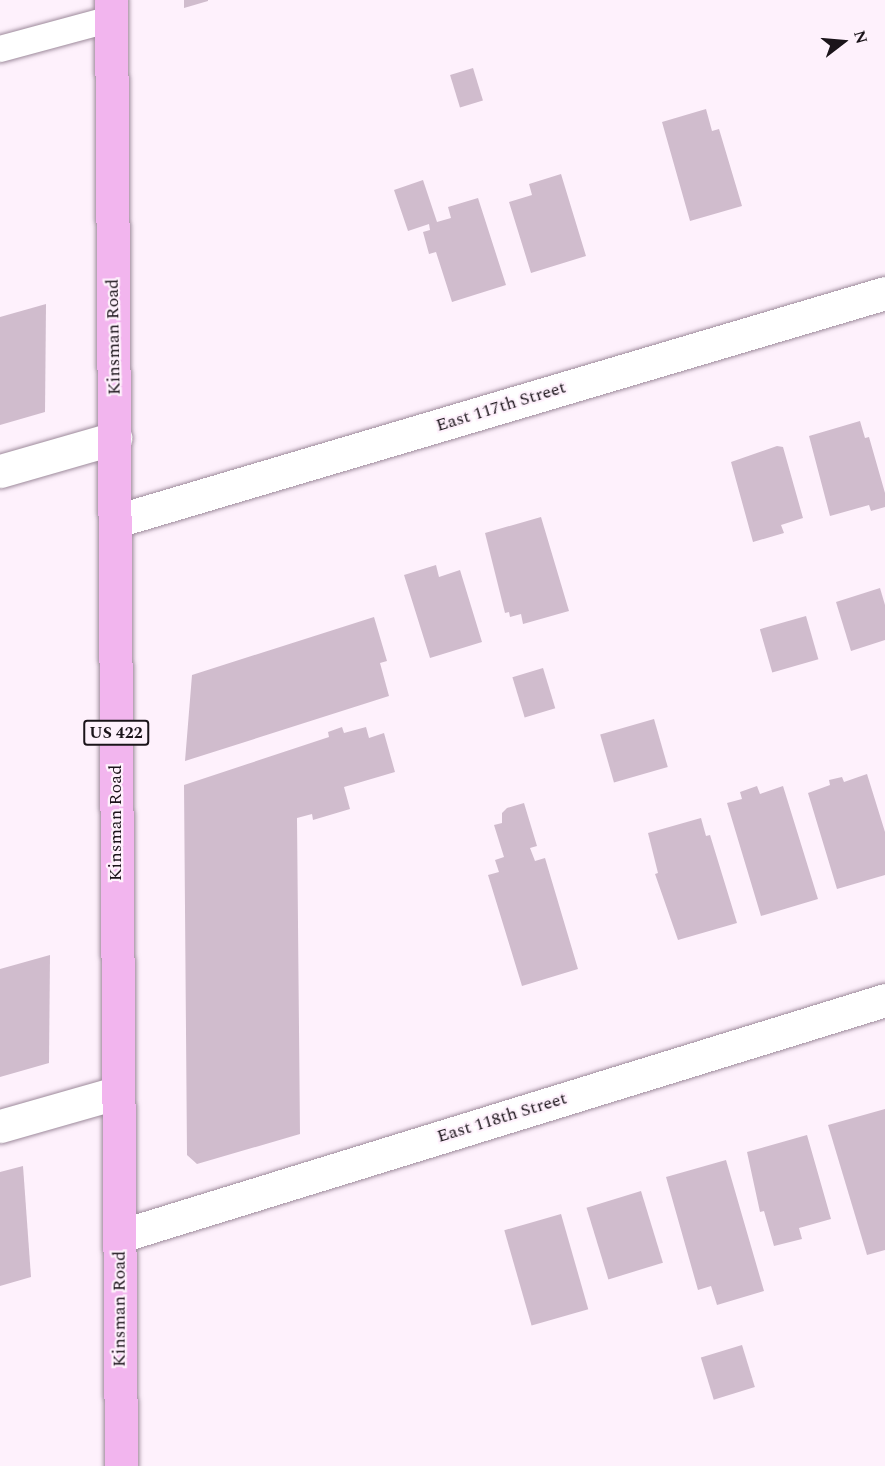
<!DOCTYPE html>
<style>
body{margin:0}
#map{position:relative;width:885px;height:1466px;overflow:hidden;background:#fef1fc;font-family:Spectral,serif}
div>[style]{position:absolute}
.building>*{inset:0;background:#d0bccd;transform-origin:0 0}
.roads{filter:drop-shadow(0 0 2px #9d8a9b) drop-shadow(0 0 2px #9d8a9b)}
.service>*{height:26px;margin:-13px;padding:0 13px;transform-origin:13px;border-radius:13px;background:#fff}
.minor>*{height:33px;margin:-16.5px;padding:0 16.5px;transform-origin:16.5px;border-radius:16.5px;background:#fff}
.primary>*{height:33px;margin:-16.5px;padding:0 16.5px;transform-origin:16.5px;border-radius:16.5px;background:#f2b5ee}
span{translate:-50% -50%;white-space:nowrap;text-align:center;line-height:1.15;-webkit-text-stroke:4.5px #fef1fc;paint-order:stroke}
.shield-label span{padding:2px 4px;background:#fef1fc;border:2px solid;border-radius:4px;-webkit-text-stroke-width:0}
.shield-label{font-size:16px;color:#1b141a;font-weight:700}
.street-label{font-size:18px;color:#1b141a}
.north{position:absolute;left:813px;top:12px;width:60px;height:60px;-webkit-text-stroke:4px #fef1fc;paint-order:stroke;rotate:74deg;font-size:16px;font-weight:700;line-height:24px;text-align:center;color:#1b141a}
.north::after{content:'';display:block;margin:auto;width:21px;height:27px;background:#1b141a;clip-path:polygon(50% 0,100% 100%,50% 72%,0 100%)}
</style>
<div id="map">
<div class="building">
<div style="clip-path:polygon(184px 0,208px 0,208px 1px,184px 8px)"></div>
<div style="left:473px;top:68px;width:34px;height:24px;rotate:73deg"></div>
<div style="clip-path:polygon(706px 109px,712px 131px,719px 129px,742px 206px,690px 221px,662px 122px)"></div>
<div style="clip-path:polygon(561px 174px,586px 256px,531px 273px,509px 202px,532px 195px,529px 184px)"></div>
<div style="clip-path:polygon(423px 180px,437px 222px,451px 218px,448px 207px,478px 198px,506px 285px,452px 302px,436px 252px,429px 254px,423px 232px,430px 230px,429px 224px,408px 231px,394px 190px)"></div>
<div style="clip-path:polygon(46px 304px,45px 412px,0 425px,0 317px)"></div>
<div style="clip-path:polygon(860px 421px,865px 438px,869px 437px,885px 493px,885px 507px,871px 511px,869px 505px,830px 516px,809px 436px)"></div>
<div style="clip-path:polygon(777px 446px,783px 447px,803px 518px,781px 525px,784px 533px,753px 542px,731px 462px)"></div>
<div style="clip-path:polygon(541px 517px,569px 611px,523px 624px,521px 614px,510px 617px,509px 612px,505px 613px,485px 533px)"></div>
<div style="clip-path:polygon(436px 565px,439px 577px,460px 570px,482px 642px,430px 658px,404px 575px)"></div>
<div style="clip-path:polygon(880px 588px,885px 605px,885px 640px,851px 651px,836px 602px)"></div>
<div style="left:806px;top:616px;width:45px;height:48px;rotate:74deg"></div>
<div style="clip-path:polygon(374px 617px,387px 661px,380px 663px,389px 696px,185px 761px,192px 675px)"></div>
<div style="left:543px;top:668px;width:42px;height:32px;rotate:73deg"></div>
<div style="left:654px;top:719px;width:50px;height:56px;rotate:74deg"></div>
<div style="clip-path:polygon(342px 727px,344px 733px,366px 727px,369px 738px,384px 733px,395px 772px,344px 787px,350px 809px,313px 820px,312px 814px,297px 818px,300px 1134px,197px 1164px,187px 1155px,184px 785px,329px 737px,328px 732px)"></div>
<div style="clip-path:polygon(867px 774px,885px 832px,885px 875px,837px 889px,808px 793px,830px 785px,829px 780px,842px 777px,844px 782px)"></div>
<div style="clip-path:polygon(757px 786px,760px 794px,783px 786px,818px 899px,761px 916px,727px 803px,742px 799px,740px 792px)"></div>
<div style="clip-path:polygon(524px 803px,537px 846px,530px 848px,535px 861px,545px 858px,578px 969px,522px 986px,488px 875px,499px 872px,495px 860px,504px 857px,494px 825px,502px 823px,502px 813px,507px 808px)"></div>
<div style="clip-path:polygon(701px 818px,706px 836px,710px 835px,737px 923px,678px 940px,655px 874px,658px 873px,648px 833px)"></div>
<div style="clip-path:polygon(50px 955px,49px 1063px,0 1077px,0 969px)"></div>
<div style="clip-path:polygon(885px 1109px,885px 1250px,867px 1255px,828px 1125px)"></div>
<div style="clip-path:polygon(807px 1135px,831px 1219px,799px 1228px,802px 1239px,774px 1246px,764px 1211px,760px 1212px,747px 1152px)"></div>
<div style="clip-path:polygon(726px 1160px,764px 1291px,717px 1305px,711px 1286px,698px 1290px,666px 1177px)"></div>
<div style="clip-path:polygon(23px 1166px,31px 1277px,0 1286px,0 1172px)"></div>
<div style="left:641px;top:1191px;width:75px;height:57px;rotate:73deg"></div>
<div style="left:561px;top:1214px;width:99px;height:59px;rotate:74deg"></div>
<div style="left:742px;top:1345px;width:44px;height:43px;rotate:73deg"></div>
</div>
<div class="roads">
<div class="service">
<div style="left:0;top:49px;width:115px;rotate:-15.1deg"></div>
</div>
<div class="minor">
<div style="left:0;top:471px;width:120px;rotate:-16deg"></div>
<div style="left:116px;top:521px;width:802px;rotate:-16.51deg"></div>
<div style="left:0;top:1126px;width:121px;rotate:-15.9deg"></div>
<div style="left:120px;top:1236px;width:801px;rotate:-17.14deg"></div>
</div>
<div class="primary">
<div style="left:111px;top:0;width:1466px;rotate:89.61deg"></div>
</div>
</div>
<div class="shield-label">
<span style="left:116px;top:733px">US 422</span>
</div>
<div class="street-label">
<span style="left:114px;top:337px;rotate:-91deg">Kinsman Road</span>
<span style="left:501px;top:407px;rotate:-17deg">East 117th Street</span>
<span style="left:116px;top:823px;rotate:-90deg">Kinsman Road</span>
<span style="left:502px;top:1118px;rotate:-17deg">East 118th Street</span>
<span style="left:120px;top:1309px;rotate:-90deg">Kinsman Road</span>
</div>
<div class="north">N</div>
</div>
